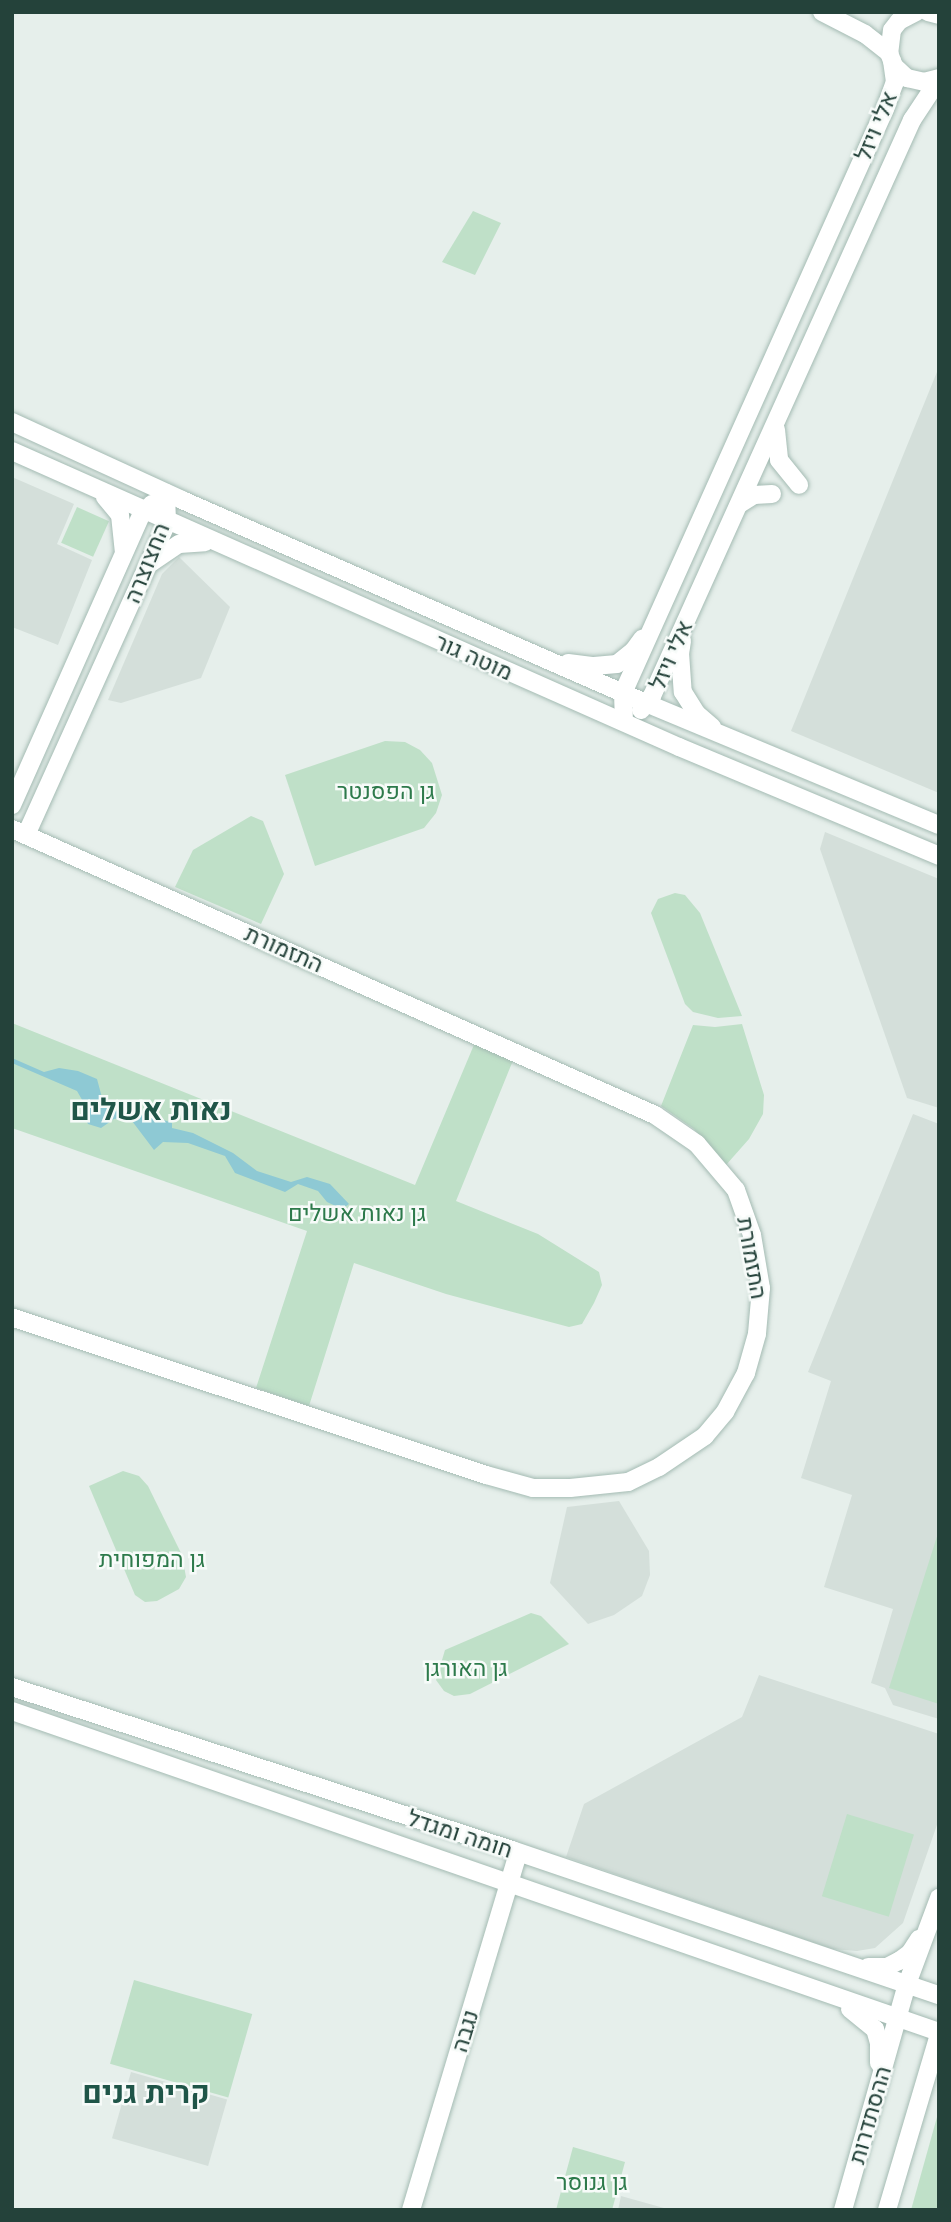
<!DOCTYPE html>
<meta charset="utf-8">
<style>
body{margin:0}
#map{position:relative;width:951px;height:2222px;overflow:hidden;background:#e6efeb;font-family:Montserrat,Heebo,sans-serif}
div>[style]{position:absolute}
.built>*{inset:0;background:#d4dfda;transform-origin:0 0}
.green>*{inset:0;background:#bfe0c8;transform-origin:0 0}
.water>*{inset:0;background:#8ec9d4}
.roads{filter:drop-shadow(0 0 2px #a4bbb3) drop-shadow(0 0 2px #a4bbb3)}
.secondary>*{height:18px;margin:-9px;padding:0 9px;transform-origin:9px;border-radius:9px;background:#fff}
span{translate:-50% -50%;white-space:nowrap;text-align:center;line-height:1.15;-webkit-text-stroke:5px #f7fbf9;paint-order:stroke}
.street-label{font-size:23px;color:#24423a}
.park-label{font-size:23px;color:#2d7a4b}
.district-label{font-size:30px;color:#1f5548;font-weight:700}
.frame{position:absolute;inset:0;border:14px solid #24423a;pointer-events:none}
</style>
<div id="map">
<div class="built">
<div style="clip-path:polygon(939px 367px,939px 793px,791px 731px)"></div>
<div style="clip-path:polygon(12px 477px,74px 504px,57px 544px,92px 560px,58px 645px,12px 627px)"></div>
<div style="clip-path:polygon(179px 557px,230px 607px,201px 678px,121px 703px,108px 700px,162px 574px)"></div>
<div style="clip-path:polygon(825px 832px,939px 879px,939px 1108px,907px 1098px,820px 849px)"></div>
<div style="clip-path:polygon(913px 1114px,939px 1124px,939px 1719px,893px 1705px,885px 1688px,871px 1683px,893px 1609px,824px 1587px,852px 1495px,801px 1478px,831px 1381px,808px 1372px)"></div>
<div style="clip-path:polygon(619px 1501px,649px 1551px,650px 1575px,642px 1596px,614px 1615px,588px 1624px,550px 1583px,567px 1507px)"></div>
<div style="clip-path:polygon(759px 1675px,939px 1734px,939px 1819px,903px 1923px,875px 1948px,857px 1951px,832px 1949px,566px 1857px,584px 1804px,742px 1717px)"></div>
<div style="left:131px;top:2072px;width:100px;height:69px;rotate:16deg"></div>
<div style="clip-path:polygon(621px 2196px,671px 2210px,618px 2210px)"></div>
</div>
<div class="green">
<div style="clip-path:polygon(473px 211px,501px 223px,475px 275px,442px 262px)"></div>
<div style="left:77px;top:507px;width:35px;height:39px;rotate:24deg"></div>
<div style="clip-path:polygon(385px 741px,405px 742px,420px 750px,432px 763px,442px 795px,436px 813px,424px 828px,315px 866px,285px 775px)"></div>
<div style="clip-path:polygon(251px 816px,263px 821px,284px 874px,261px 924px,175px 887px,193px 850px)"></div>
<div style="clip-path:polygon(675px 893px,685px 895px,700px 913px,742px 1016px,718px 1018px,693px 1012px,685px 1004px,651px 913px,658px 899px)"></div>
<div style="clip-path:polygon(12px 1023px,415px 1185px,476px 1040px,514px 1058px,456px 1201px,538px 1234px,599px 1272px,602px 1285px,594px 1303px,582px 1324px,569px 1327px,446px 1294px,354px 1263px,309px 1406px,256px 1388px,307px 1231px,12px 1128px)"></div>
<div style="clip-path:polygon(742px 1024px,764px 1095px,763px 1114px,749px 1139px,726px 1165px,694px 1129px,661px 1106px,693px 1025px,715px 1027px)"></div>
<div style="clip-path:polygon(123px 1471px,139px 1476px,148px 1486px,182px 1555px,186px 1577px,179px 1589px,157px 1601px,145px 1602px,135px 1595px,89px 1486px)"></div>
<div style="clip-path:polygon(939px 1530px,939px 1704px,889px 1688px)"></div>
<div style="clip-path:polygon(531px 1613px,541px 1616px,569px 1644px,470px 1694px,454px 1696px,444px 1691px,436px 1680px,445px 1650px)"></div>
<div style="left:847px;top:1814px;width:70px;height:86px;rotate:17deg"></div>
<div style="left:134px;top:1980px;width:123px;height:87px;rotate:16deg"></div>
<div style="clip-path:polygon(939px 2110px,939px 2210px,911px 2210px)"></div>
<div style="clip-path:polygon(573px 2147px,625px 2162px,612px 2210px,556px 2210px)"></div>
</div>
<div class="water">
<div style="clip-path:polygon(12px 1058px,44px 1072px,59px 1068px,78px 1071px,97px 1079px,104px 1105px,118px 1112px,153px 1116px,172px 1123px,172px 1128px,193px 1133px,233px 1153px,257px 1171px,291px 1182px,307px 1177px,330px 1184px,349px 1204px,342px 1209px,327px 1202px,318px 1191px,298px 1184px,285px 1192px,235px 1173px,225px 1156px,188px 1143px,163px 1142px,154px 1150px,129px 1117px,114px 1119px,101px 1128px,88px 1124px,82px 1112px,85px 1105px,77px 1091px,12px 1063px)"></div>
</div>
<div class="roads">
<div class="secondary">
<div style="left:822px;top:12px;width:48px;rotate:27.1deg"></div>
<div style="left:865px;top:34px;width:31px;rotate:38deg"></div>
<div style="left:916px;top:12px;width:19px;rotate:152deg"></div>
<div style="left:899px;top:21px;width:11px;rotate:128deg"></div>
<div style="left:892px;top:30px;width:23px;rotate:97deg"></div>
<div style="left:889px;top:53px;width:14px;rotate:69deg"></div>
<div style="left:894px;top:66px;width:18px;rotate:43deg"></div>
<div style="left:907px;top:78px;width:17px;rotate:13deg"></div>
<div style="left:924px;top:82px;width:16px;rotate:-15deg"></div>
<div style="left:928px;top:12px;width:11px;rotate:15deg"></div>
<div style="left:12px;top:422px;width:187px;rotate:24.6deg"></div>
<div style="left:182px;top:500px;width:509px;rotate:23.64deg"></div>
<div style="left:648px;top:704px;width:315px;rotate:22.6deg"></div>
<div style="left:776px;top:430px;width:30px;rotate:84deg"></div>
<div style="left:779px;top:460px;width:32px;rotate:51deg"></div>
<div style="left:12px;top:451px;width:730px;rotate:23.93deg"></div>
<div style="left:679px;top:747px;width:282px;rotate:22.7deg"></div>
<div style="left:105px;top:497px;width:23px;rotate:50deg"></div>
<div style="left:120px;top:515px;width:36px;rotate:84deg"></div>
<div style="left:741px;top:503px;width:15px;rotate:-32deg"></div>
<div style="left:754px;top:495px;width:18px;rotate:-3deg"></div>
<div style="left:152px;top:562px;width:32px;rotate:-34deg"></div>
<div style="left:179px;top:544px;width:26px;rotate:-4deg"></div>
<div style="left:682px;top:641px;width:12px;rotate:99deg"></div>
<div style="left:680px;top:653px;width:39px;rotate:86deg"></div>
<div style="left:683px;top:692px;width:26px;rotate:58deg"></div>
<div style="left:697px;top:714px;width:20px;rotate:41deg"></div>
<div style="left:568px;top:663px;width:26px;rotate:7deg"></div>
<div style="left:594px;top:666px;width:23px;rotate:-5deg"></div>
<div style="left:617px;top:664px;width:22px;rotate:-39deg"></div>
<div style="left:634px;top:650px;width:14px;rotate:-54deg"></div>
<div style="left:641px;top:710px;width:18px;rotate:-52deg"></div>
<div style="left:652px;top:696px;width:632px;rotate:-65.71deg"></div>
<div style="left:912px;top:120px;width:49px;rotate:-56.6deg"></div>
<div style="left:624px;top:722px;width:29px;rotate:-92deg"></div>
<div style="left:623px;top:693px;width:640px;rotate:-65.84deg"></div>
<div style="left:885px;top:109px;width:29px;rotate:-70deg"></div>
<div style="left:895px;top:82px;width:21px;rotate:-98deg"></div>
<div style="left:12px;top:805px;width:317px;rotate:-66deg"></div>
<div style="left:141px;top:515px;width:16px;rotate:-45deg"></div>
<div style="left:12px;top:829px;width:704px;rotate:23.98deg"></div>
<div style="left:655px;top:1115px;width:51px;rotate:34.6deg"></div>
<div style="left:697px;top:1144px;width:60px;rotate:49.7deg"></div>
<div style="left:736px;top:1190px;width:48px;rotate:70.4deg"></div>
<div style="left:752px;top:1235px;width:54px;rotate:80.4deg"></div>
<div style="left:761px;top:1288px;width:46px;rotate:95deg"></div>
<div style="left:757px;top:1334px;width:41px;rotate:105.8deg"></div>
<div style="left:746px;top:1373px;width:44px;rotate:118.3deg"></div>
<div style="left:725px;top:1412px;width:31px;rotate:130deg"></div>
<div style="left:705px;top:1436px;width:55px;rotate:146deg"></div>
<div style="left:659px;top:1467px;width:34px;rotate:154deg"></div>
<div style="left:628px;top:1482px;width:58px;rotate:174.1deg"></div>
<div style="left:570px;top:1488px;width:37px;rotate:180deg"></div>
<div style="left:533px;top:1488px;width:49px;rotate:-164.5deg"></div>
<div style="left:486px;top:1475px;width:500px;rotate:-161.6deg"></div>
<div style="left:26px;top:835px;width:343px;rotate:-65.7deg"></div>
<div style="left:167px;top:522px;width:29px;rotate:-92deg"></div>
<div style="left:12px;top:1687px;width:526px;rotate:18.06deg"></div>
<div style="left:512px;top:1850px;width:451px;rotate:18.8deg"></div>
<div style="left:12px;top:1711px;width:981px;rotate:19.1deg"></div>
<div style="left:868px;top:1967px;width:19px"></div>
<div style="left:887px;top:1967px;width:13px;rotate:-27deg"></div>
<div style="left:899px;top:1961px;width:14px;rotate:-36deg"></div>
<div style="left:910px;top:1953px;width:17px;rotate:-57deg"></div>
<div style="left:850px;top:2009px;width:32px;rotate:39deg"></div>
<div style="left:875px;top:2029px;width:15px;rotate:74deg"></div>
<div style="left:879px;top:2043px;width:20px;rotate:90deg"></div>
<div style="left:411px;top:2210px;width:373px;rotate:-73.3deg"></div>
<div style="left:843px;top:2210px;width:235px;rotate:-74.2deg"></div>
<div style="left:907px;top:1984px;width:92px;rotate:-69.6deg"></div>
<div style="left:887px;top:2210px;width:183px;rotate:-73.5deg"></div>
</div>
</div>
<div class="street-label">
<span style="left:876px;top:126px;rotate:-67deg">אלי ויזל</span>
<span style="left:147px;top:563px;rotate:-68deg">החצוצרה</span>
<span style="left:671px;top:655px;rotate:-66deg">אלי ויזל</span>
<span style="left:474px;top:657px;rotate:24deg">מוטה גור</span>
<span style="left:284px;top:949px;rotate:24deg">התזמורת</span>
<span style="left:752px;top:1258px;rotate:80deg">התזמורת</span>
<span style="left:460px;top:1834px;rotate:18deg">חומה ומגדל</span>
<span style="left:465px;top:2031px;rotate:-73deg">נגבה</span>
<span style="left:870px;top:2115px;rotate:-74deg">ההסתדרות</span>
</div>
<div class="park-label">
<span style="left:386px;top:791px">גן הפסנטר</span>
<span style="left:357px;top:1213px">גן נאות אשלים</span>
<span style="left:152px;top:1559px">גן המפוחית</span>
<span style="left:466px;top:1668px">גן האורגן</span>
<span style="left:592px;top:2182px">גן גנוסר</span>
</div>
<div class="district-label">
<span style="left:151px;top:1110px">נאות אשלים</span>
<span style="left:146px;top:2093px">קרית גנים</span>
</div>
<div class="frame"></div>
</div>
